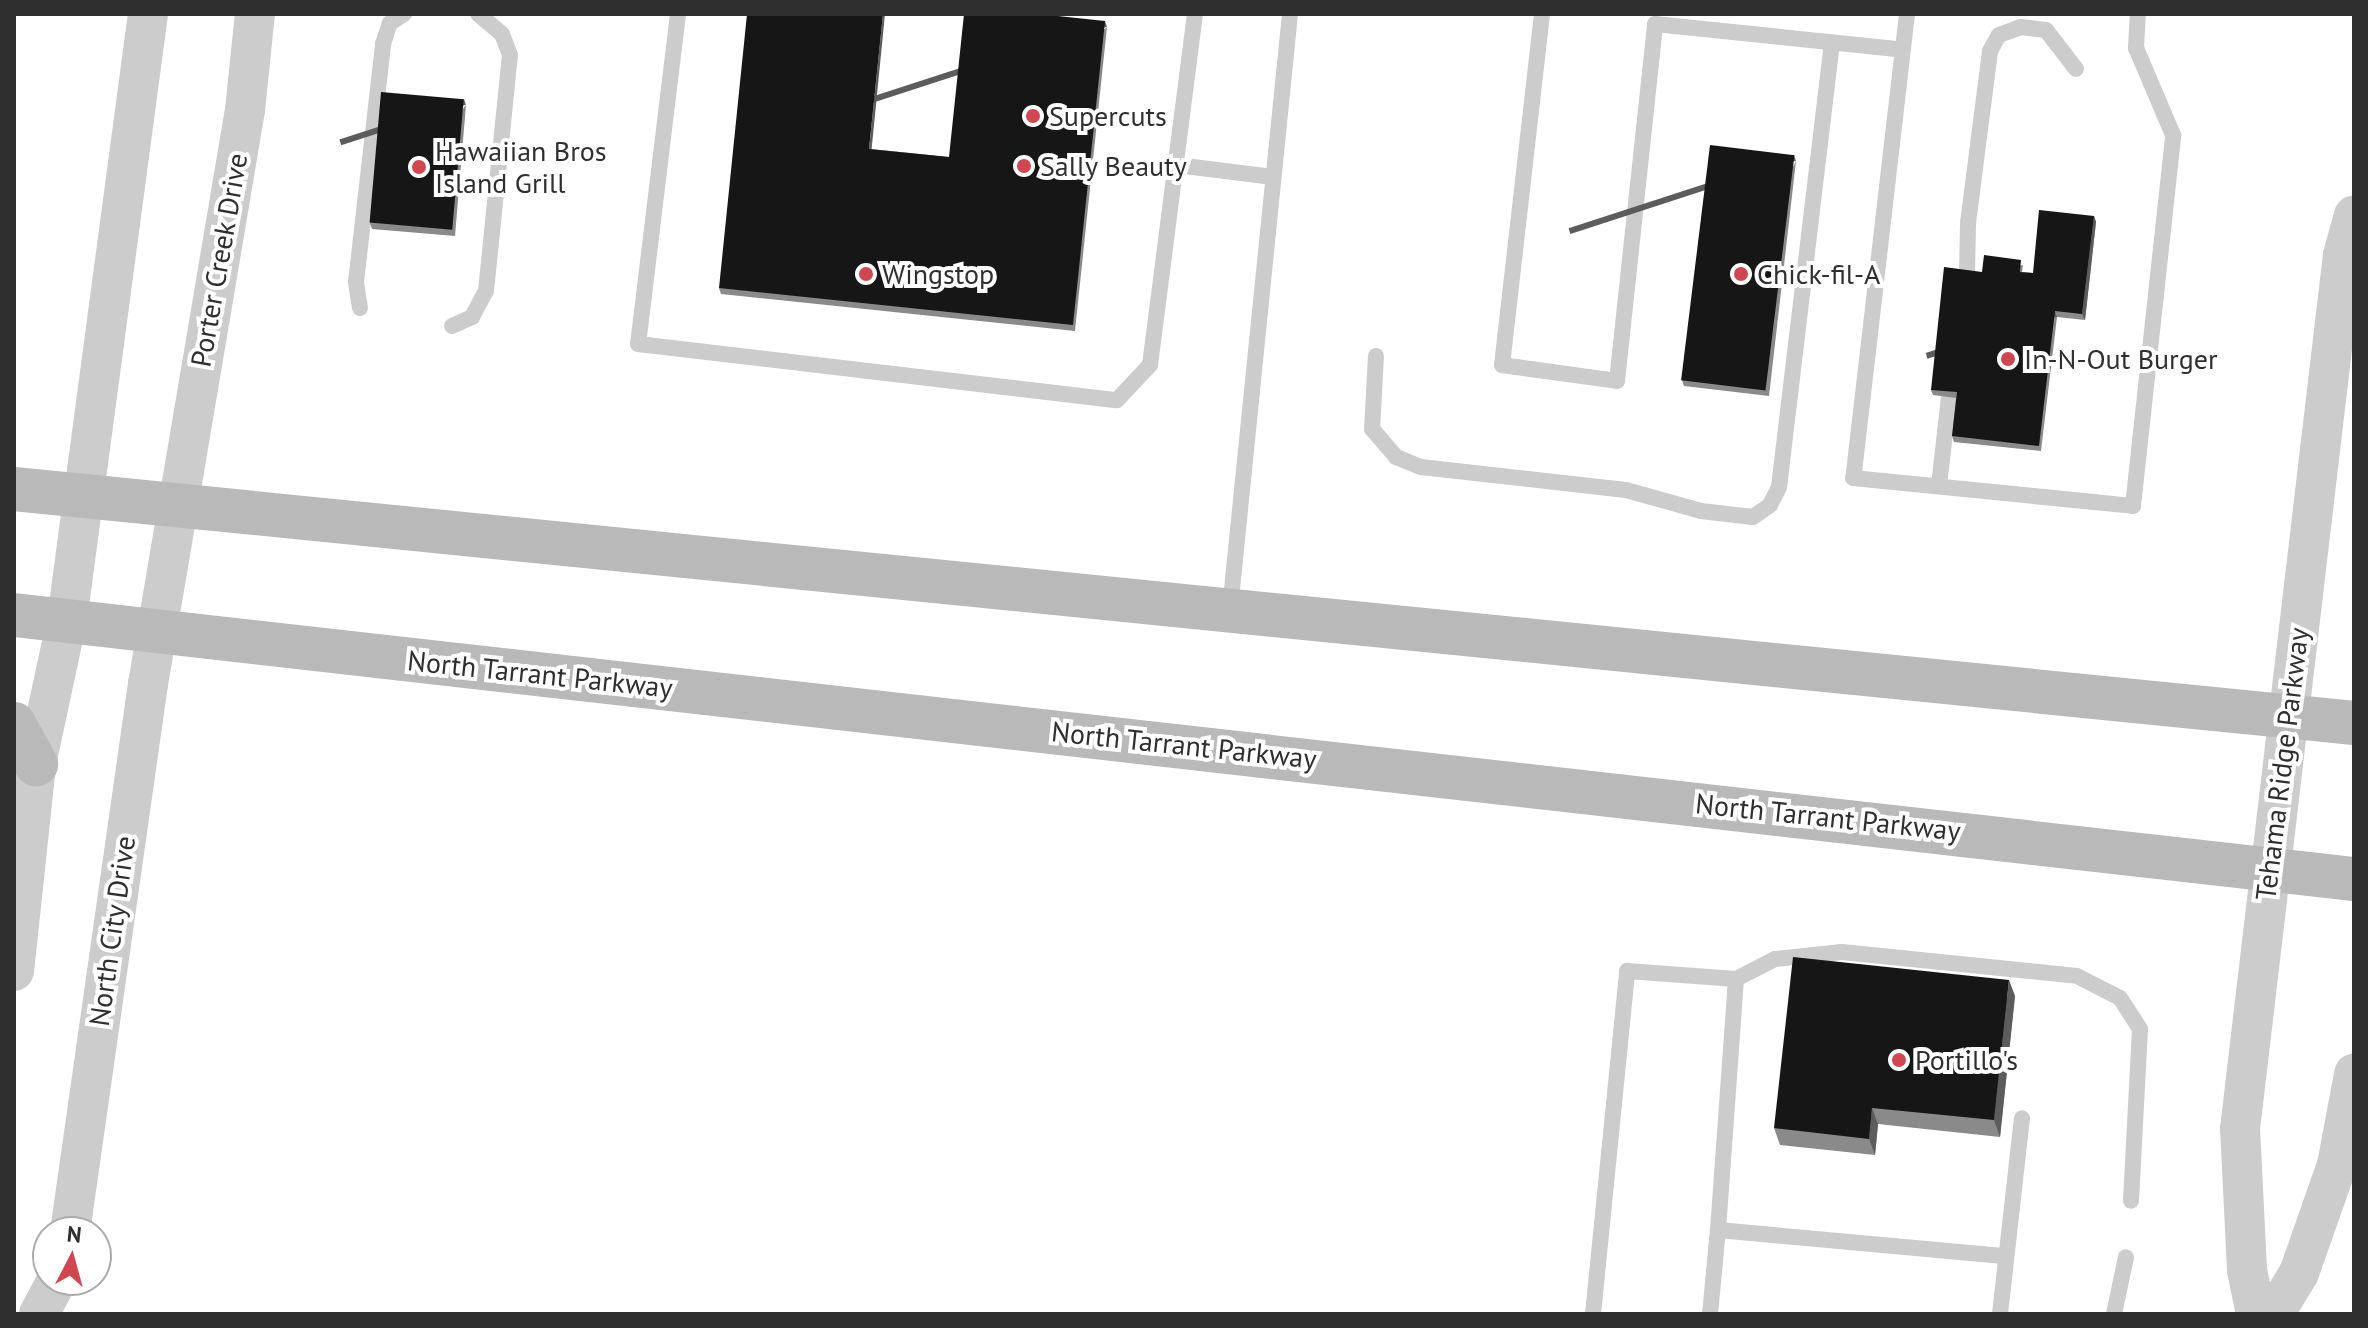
<!DOCTYPE html>
<style>
body{margin:0}
#map{position:relative;width:2368px;height:1328px;overflow:hidden;background:#fff;font-family:"PT Sans",sans-serif}
div>[style]{position:absolute}
.service>*{height:16px;margin:-8px;padding:0 8px;transform-origin:8px;border-radius:8px;background:#ccc}
.tertiary>*{height:40px;margin:-20px;padding:0 20px;transform-origin:20px;border-radius:20px;background:#ccc}
.secondary>*{height:44px;margin:-22px;padding:0 22px;transform-origin:22px;border-radius:22px;background:#b9b9b9}
.wall>*{inset:0;background:#8a8a8a}
.shaded-wall>*{inset:0;background:#5c5c5c;transform-origin:0 0}
.building>*{inset:0;background:#161616;transform-origin:0 0}
.dots>*{width:22px;height:22px;translate:-50% -50%;box-sizing:border-box;border:4px solid #fff;border-radius:50%}
span{translate:-50% -50%;white-space:nowrap;text-align:center;line-height:1.15;-webkit-text-stroke:8px #fff;paint-order:stroke}
.poi-label{font-size:28px;color:#2f2f2f}
.left{translate:0 -50%;text-align:left}
.street-label{font-size:28px;color:#2f2f2f}
.frame{position:absolute;inset:0;border:16px solid #2f2f2f;pointer-events:none}
.north{position:absolute;left:32px;top:1216px;width:80px;height:80px;box-sizing:border-box;background:#fff;border:2px solid #acacac;border-radius:50%;rotate:6deg;font-size:22px;font-weight:700;line-height:32px;text-align:center;color:#2f2f2f}
.north::after{content:'';display:block;margin:auto;width:28px;height:36px;background:#cf4751;clip-path:polygon(50% 0,100% 100%,50% 72%,0 100%)}
</style>
<div id="map">
<div class="service">
<div style="left:678px;top:14px;width:332px;rotate:96.9deg"></div>
<div style="left:638px;top:344px;width:482px;rotate:6.7deg"></div>
<div style="left:1117px;top:400px;width:48px;rotate:-46.7deg"></div>
<div style="left:1150px;top:365px;width:354px;rotate:-82.7deg"></div>
<div style="left:1542px;top:14px;width:353px;rotate:96.5deg"></div>
<div style="left:1502px;top:365px;width:116px;rotate:7.9deg"></div>
<div style="left:1617px;top:381px;width:359px;rotate:-83.9deg"></div>
<div style="left:1655px;top:24px;width:245px;rotate:5.9deg"></div>
<div style="left:1907px;top:14px;width:467px;rotate:96.6deg"></div>
<div style="left:1853px;top:478px;width:281px;rotate:5.7deg"></div>
<div style="left:2133px;top:506px;width:373px;rotate:-83.8deg"></div>
<div style="left:2173px;top:135px;width:95px;rotate:-113deg"></div>
<div style="left:2136px;top:48px;width:34px;rotate:-87deg"></div>
<div style="left:1177px;top:165px;width:97px;rotate:7.1deg"></div>
<div style="left:1967px;top:276px;width:53px;rotate:-88.9deg"></div>
<div style="left:1968px;top:223px;width:173px;rotate:-82.7deg"></div>
<div style="left:1990px;top:51px;width:18px;rotate:-61deg"></div>
<div style="left:1999px;top:35px;width:23px;rotate:-20deg"></div>
<div style="left:2021px;top:27px;width:25px;rotate:7deg"></div>
<div style="left:2046px;top:30px;width:49px;rotate:52.4deg"></div>
<div style="left:360px;top:308px;width:26px;rotate:-99deg"></div>
<div style="left:356px;top:282px;width:240px;rotate:-83.5deg"></div>
<div style="left:383px;top:44px;width:22px;rotate:-72deg"></div>
<div style="left:390px;top:23px;width:17px;rotate:-33deg"></div>
<div style="left:452px;top:326px;width:22px;rotate:-24deg"></div>
<div style="left:472px;top:317px;width:30px;rotate:-62deg"></div>
<div style="left:486px;top:291px;width:237px;rotate:-84.2deg"></div>
<div style="left:510px;top:55px;width:22px;rotate:-111deg"></div>
<div style="left:502px;top:34px;width:31px;rotate:-140deg"></div>
<div style="left:1376px;top:356px;width:73px;rotate:93.1deg"></div>
<div style="left:1372px;top:429px;width:37px;rotate:49deg"></div>
<div style="left:1396px;top:457px;width:27px;rotate:22deg"></div>
<div style="left:1421px;top:467px;width:206px;rotate:6.4deg"></div>
<div style="left:1626px;top:490px;width:78px;rotate:15.6deg"></div>
<div style="left:1701px;top:511px;width:52px;rotate:6.6deg"></div>
<div style="left:1753px;top:517px;width:21px;rotate:-35deg"></div>
<div style="left:1770px;top:505px;width:20px;rotate:-63deg"></div>
<div style="left:1779px;top:487px;width:448px;rotate:-83.2deg"></div>
<div style="left:1939px;top:486px;width:90px;rotate:-83.6deg"></div>
<div style="left:1230px;top:609px;width:598px;rotate:-84.24deg"></div>
<div style="left:1736px;top:979px;width:252px;rotate:94.1deg"></div>
<div style="left:1718px;top:1230px;width:289px;rotate:5.2deg"></div>
<div style="left:1593px;top:1314px;width:345px;rotate:-84.3deg"></div>
<div style="left:1627px;top:971px;width:109px;rotate:4.2deg"></div>
<div style="left:1736px;top:979px;width:44px;rotate:-27.1deg"></div>
<div style="left:1775px;top:959px;width:67px;rotate:-6deg"></div>
<div style="left:1842px;top:952px;width:236px;rotate:5.8deg"></div>
<div style="left:2077px;top:976px;width:48px;rotate:27.1deg"></div>
<div style="left:2120px;top:998px;width:37px;rotate:57deg"></div>
<div style="left:2140px;top:1029px;width:172px;rotate:93deg"></div>
<div style="left:1710px;top:1314px;width:84px;rotate:-84.6deg"></div>
<div style="left:2000px;top:1314px;width:197px;rotate:-83.6deg"></div>
<div style="left:2114px;top:1314px;width:58px;rotate:-78.1deg"></div>
</div>
<div class="tertiary">
<div style="left:14px;top:971px;width:208px;rotate:-83.9deg"></div>
<div style="left:36px;top:764px;width:147px;rotate:-77.9deg"></div>
<div style="left:67px;top:620px;width:611px;rotate:-82.39deg"></div>
<div style="left:70px;top:1232px;width:554px;rotate:-81.9deg"></div>
<div style="left:148px;top:684px;width:582px;rotate:-80.41deg"></div>
<div style="left:245px;top:110px;width:97px;rotate:-84.1deg"></div>
<div style="left:39px;top:1314px;width:38px;rotate:-62deg"></div>
<div style="left:2256px;top:1314px;width:45px;rotate:-101.6deg"></div>
<div style="left:2247px;top:1270px;width:141px;rotate:-92.8deg"></div>
<div style="left:2240px;top:1129px;width:880px;rotate:-83.28deg"></div>
<div style="left:2343px;top:255px;width:41px;rotate:-74.6deg"></div>
<div style="left:2274px;top:1314px;width:48px;rotate:-58.6deg"></div>
<div style="left:2299px;top:1273px;width:114px;rotate:-70.6deg"></div>
<div style="left:2337px;top:1165px;width:93px;rotate:-79.4deg"></div>
</div>
<div class="secondary">
<div style="left:14px;top:489px;width:2352px;rotate:5.71deg"></div>
<div style="left:14px;top:615px;width:2355px;rotate:6.44deg"></div>
<div style="left:14px;top:724px;width:46px;rotate:61.2deg"></div>
</div>
<div class="wall">
<div style="clip-path:polygon(1107px 27px,1075px 331px,721px 294px,719px 288px,871px 149px,949px 157px)"></div>
<div style="clip-path:polygon(466px 105px,455px 236px,372px 229px,370px 223px)"></div>
<div style="clip-path:polygon(1796px 161px,1769px 396px,1684px 386px,1682px 380px)"></div>
<div style="clip-path:polygon(2094px 216px,2096px 222px,2085px 320px,2057px 317px,2041px 451px,1954px 442px,1952px 436px,1956px 398px,1933px 395px,1931px 390px,1982px 272px,2023px 265px,2022px 272px,2033px 273px)"></div>
<div style="clip-path:polygon(2015px 996px,2000px 1137px,1878px 1124px,1875px 1155px,1780px 1145px,1774px 1128px)"></div>
</div>
<div class="shaded-wall">
<div style="clip-path:polygon(883px 14px,885px 14px,871px 155px,869px 149px)"></div>
<div style="left:1105px;top:21px;width:6px;height:306px;rotate:72deg"></div>
<div style="left:464px;top:99px;width:6px;height:131px;rotate:72deg"></div>
<div style="left:1794px;top:155px;width:6px;height:237px;rotate:72deg"></div>
<div style="clip-path:polygon(2094px 216px,2096px 222px,2085px 320px,2082px 314px)"></div>
<div style="left:2055px;top:311px;width:6px;height:136px;rotate:72deg"></div>
<div style="clip-path:polygon(2009px 980px,2015px 996px,2000px 1137px,1994px 1120px)"></div>
<div style="clip-path:polygon(1872px 1108px,1878px 1124px,1875px 1155px,1869px 1139px)"></div>
</div>
<div class="building">
<div style="clip-path:polygon(747px 14px,883px 14px,869px 149px,949px 157px,964px 14px,1039px 14px,1105px 21px,1073px 325px,719px 288px)"></div>
<div style="left:381px;top:92px;width:83px;height:131px;rotate:5deg"></div>
<div style="left:1710px;top:145px;width:85px;height:237px;rotate:7deg"></div>
<div style="clip-path:polygon(2039px 210px,2094px 216px,2082px 314px,2055px 311px,2039px 446px,1952px 436px,1957px 392px,1931px 390px,1944px 267px,1982px 272px,1984px 255px,2021px 260px,2020px 272px,2033px 273px)"></div>
<div style="clip-path:polygon(1793px 957px,2009px 980px,1994px 1120px,1872px 1108px,1869px 1139px,1774px 1128px)"></div>
</div>
<div class="dots">
<div style="left:1033px;top:116px;background:#cf4751"></div>
<div style="left:1024px;top:166px;background:#cf4751"></div>
<div style="left:419px;top:167px;background:#cf4751"></div>
<div style="left:866px;top:274px;background:#cf4751"></div>
<div style="left:1741px;top:274px;background:#cf4751"></div>
<div style="left:2008px;top:359px;background:#cf4751"></div>
<div style="left:1899px;top:1060px;background:#cf4751"></div>
</div>
<div class="poi-label">
<span class="left" style="left:1049px;top:116px">Supercuts</span>
<span class="left" style="left:435px;top:167px">Hawaiian Bros<br>Island Grill</span>
<span class="left" style="left:1040px;top:166px">Sally Beauty</span>
<span class="left" style="left:882px;top:274px">Wingstop</span>
<span class="left" style="left:1757px;top:274px">Chick-fil-A</span>
<span class="left" style="left:2024px;top:359px">In-N-Out Burger</span>
<span class="left" style="left:1915px;top:1060px">Portillo's</span>
</div>
<div class="street-label">
<span style="left:219px;top:260px;rotate:-80deg">Porter Creek Drive</span>
<span style="left:540px;top:674px;rotate:6deg">North Tarrant Parkway</span>
<span style="left:1184px;top:745px;rotate:6deg">North Tarrant Parkway</span>
<span style="left:2282px;top:764px;rotate:-83deg">Tehama Ridge Parkway</span>
<span style="left:1828px;top:817px;rotate:6deg">North Tarrant Parkway</span>
<span style="left:112px;top:931px;rotate:-82deg">North City Drive</span>
</div>
<div class="frame"></div>
<div class="north">N</div>
</div>
